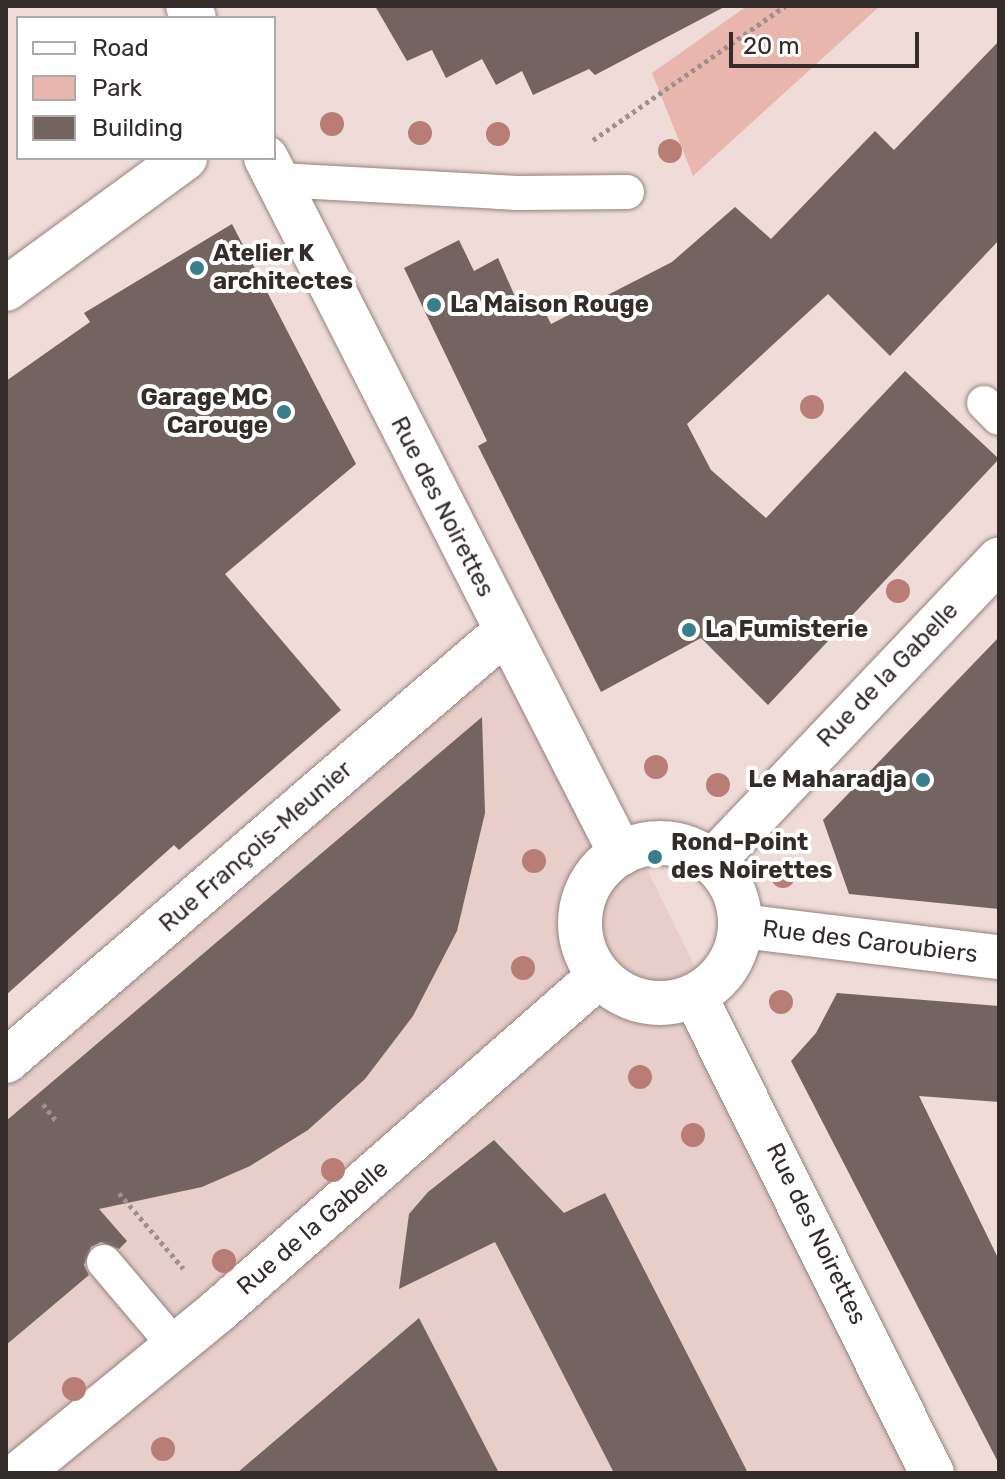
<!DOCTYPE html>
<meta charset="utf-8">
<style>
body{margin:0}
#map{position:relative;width:1005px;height:1479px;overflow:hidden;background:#efdcd8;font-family:Rubik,sans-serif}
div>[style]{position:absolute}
.built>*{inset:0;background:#e8cec8}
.green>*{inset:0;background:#e8b6ac}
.building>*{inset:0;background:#746461}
.path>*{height:5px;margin-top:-2.5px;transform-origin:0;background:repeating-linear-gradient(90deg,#9e908d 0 4px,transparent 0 8px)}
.roads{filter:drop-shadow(0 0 2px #948380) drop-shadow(0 0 2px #948380)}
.lane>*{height:34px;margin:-17px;padding:0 17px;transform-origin:17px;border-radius:17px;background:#fff}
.street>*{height:44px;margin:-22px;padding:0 22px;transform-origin:22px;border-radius:22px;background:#fff}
.street>.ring{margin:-22px;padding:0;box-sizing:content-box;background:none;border:44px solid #fff;border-radius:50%}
.trees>*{width:24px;height:24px;margin:-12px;border-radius:50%;background:#b87d74}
.dots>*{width:22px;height:22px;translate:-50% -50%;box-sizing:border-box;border:4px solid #fff;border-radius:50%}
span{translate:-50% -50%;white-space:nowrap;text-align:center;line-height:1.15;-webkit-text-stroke:8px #fff;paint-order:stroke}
.poi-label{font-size:24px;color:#332c2b;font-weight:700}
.left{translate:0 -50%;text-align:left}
.right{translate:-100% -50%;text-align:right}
.street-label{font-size:24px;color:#332c2b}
.frame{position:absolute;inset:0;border:8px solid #332c2b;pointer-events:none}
.legend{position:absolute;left:16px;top:16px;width:260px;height:144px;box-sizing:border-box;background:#fff;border:2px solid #adabaa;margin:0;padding:10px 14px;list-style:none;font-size:24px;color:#332c2b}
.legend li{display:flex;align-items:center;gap:16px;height:40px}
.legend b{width:40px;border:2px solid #adabaa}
.scale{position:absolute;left:729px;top:32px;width:190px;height:36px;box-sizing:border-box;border:4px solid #332c2b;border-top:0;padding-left:10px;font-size:24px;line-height:28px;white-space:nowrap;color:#332c2b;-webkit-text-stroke:6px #fff;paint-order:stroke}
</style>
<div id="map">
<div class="built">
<div style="clip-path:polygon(515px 602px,945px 1473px,6px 1473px,6px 1033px)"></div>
</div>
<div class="green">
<div style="clip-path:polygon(747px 6px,880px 6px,693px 176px,652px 73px)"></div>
</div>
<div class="building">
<div style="clip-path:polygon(375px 6px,726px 6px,595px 75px,589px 69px,533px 95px,522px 71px,496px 85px,482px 59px,446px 78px,432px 50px,407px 61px)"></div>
<div style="clip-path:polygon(999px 41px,999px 240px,890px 356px,828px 294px,687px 424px,711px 470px,766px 518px,905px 371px,999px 459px,768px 705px,701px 638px,601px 692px,478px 446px,487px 441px,404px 268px,459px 240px,474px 271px,498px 258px,521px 310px,539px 300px,551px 324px,672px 262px,735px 207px,771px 239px,875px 131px,894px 150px)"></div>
<div style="clip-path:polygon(232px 224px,356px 464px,225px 574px,341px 710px,179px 850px,174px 845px,6px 995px,6px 381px,90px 322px,84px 313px)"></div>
<div style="clip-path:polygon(999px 637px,999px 909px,849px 894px,823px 820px)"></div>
<div style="clip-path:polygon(482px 717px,485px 813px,457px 931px,413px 1016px,365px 1079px,308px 1130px,250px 1166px,202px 1187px,99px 1209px,127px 1241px,119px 1249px,101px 1242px,91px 1247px,84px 1265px,89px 1275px,6px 1345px,6px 1121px)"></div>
<div style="clip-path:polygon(837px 993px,999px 1006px,999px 1102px,919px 1096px,999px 1260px,999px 1464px,791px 1061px,816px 1033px)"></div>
<div style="clip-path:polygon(494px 1140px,564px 1213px,605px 1193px,748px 1473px,614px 1473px,495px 1242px,399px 1289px,409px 1214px,428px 1192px)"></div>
<div style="clip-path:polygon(419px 1318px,499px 1473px,237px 1473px)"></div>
</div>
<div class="path">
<div style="left:593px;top:140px;width:234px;rotate:-34.9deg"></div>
<div style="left:43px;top:1104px;width:23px;rotate:52deg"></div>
<div style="left:119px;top:1193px;width:99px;rotate:49.5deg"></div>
</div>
<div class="roads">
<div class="lane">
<div style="left:278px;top:180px;width:239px;rotate:3.1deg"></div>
<div style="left:517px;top:193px;width:110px;rotate:-0.5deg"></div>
<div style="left:984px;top:403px;width:21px;rotate:45deg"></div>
<div style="left:104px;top:1262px;width:111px;rotate:49.7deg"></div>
</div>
<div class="street">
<div style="left:188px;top:6px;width:13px;rotate:63deg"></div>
<div style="left:266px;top:158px;width:781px;rotate:62.98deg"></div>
<div style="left:6px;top:289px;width:222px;rotate:-36.2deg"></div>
<div class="ring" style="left:580px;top:843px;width:116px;height:116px"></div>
<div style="left:712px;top:862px;width:417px;rotate:-46.5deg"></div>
<div style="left:741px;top:926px;width:260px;rotate:6.9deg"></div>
<div style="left:695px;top:996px;width:533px;rotate:63.58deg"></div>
<div style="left:6px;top:1061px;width:658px;rotate:-40.69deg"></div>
<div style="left:20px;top:1473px;width:257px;rotate:-39.3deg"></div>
<div style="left:219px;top:1310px;width:506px;rotate:-41.31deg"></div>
</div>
</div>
<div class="trees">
<div style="left:332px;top:124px"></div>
<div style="left:420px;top:133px"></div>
<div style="left:498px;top:134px"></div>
<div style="left:670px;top:151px"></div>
<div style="left:812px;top:407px"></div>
<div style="left:898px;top:591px"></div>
<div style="left:656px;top:767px"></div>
<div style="left:718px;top:785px"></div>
<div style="left:534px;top:861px"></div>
<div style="left:783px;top:876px"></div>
<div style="left:523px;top:968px"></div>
<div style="left:781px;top:1002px"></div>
<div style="left:640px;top:1077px"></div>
<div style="left:693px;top:1135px"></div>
<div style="left:333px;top:1170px"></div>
<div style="left:224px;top:1261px"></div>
<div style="left:74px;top:1389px"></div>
<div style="left:163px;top:1449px"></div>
</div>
<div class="dots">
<div style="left:197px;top:268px;background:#397e8b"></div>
<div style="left:434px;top:305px;background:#397e8b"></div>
<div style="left:284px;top:412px;background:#397e8b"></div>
<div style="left:689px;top:630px;background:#397e8b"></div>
<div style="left:923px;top:780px;background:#397e8b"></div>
<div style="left:655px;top:857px;background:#397e8b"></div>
</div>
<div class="poi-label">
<span class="left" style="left:213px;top:268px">Atelier K<br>architectes</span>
<span class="left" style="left:450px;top:305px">La Maison Rouge</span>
<span class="right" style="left:268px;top:412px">Garage MC<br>Carouge</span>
<span class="left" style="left:705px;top:630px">La Fumisterie</span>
<span class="right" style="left:907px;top:780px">Le Maharadja</span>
<span class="left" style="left:671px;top:857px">Rond-Point<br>des Noirettes</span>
</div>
<div class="street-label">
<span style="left:442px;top:507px;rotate:63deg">Rue des Noirettes</span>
<span style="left:888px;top:675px;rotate:-46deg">Rue de la Gabelle</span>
<span style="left:256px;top:847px;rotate:-41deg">Rue François-Meunier</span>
<span style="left:870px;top:942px;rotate:7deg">Rue des Caroubiers</span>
<span style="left:313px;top:1228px;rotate:-41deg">Rue de la Gabelle</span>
<span style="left:816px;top:1234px;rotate:64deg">Rue des Noirettes</span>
</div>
<div class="frame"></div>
<ul class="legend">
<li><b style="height:10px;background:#fff"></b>Road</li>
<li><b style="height:22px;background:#e8b6ac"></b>Park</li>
<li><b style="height:22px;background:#746461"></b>Building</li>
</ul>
<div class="scale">20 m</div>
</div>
